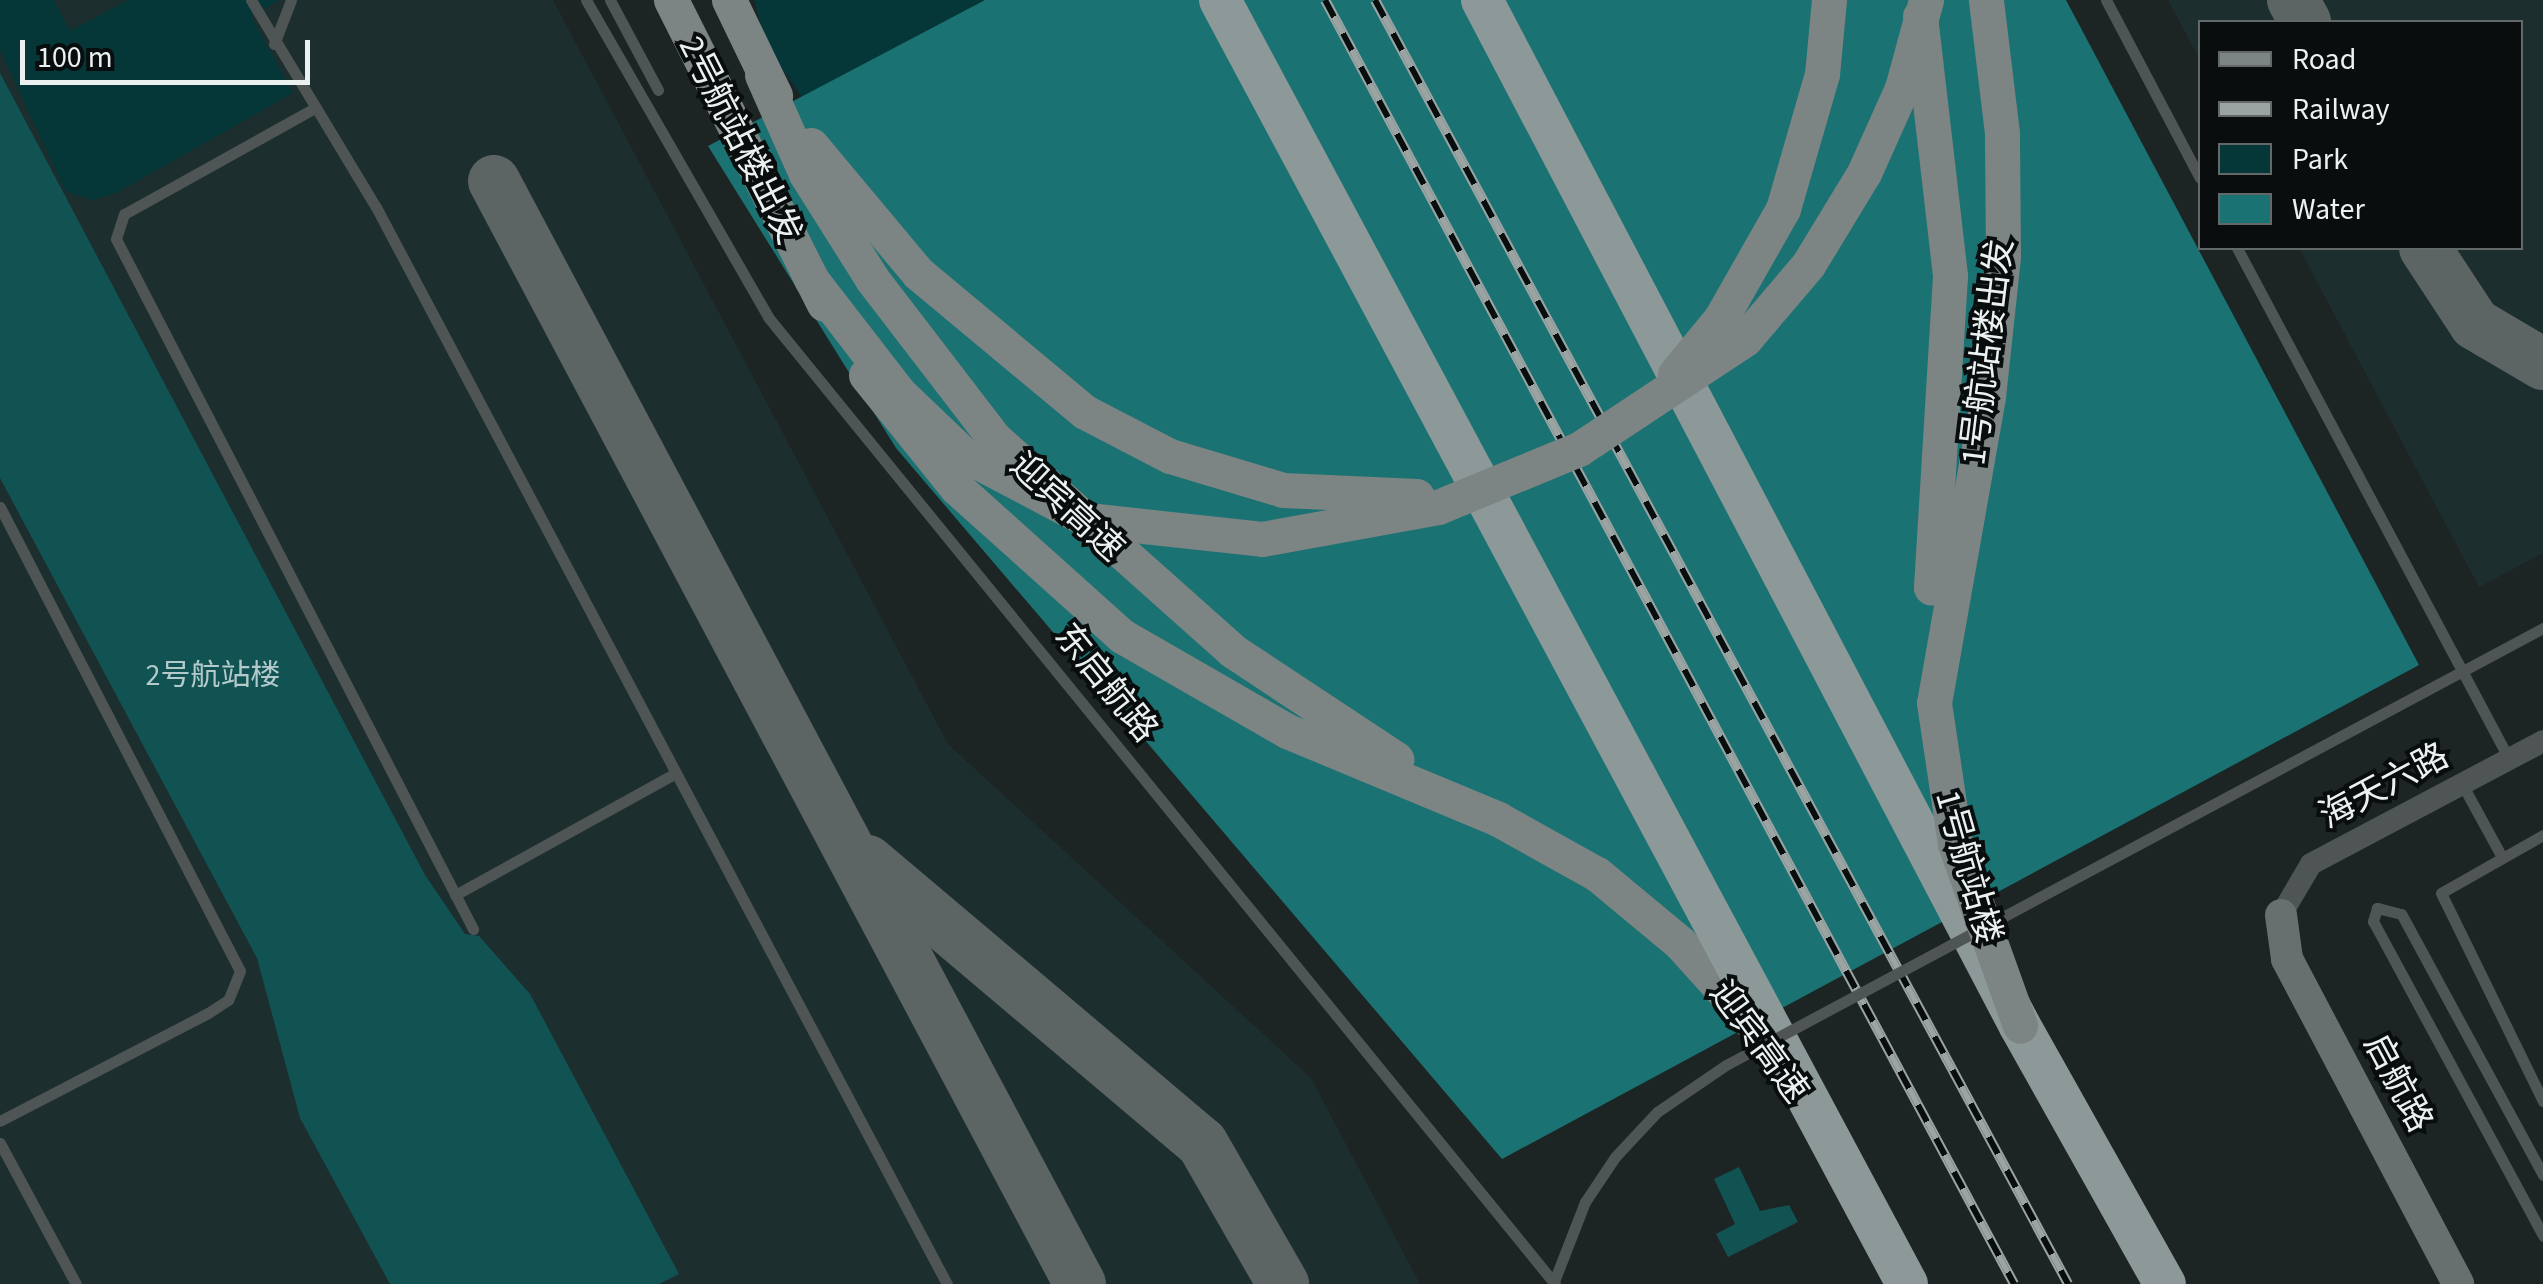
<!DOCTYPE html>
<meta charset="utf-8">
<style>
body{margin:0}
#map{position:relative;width:2543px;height:1284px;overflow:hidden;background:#1c2424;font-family:"Source Sans 3","Noto Sans SC",sans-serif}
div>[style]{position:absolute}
.built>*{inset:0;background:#1d2e2e}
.green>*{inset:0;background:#063738}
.water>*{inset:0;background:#1b7273}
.taxiway>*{height:52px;margin:-26px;padding:0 26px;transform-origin:26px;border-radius:26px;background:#5c6464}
.building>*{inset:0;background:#115353}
.lane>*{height:11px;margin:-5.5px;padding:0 5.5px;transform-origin:5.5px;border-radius:5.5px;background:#4f5454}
.street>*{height:22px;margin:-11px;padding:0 11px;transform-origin:11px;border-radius:11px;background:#4f5454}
.secondary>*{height:32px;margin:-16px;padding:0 16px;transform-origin:16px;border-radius:16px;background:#686f6f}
.primary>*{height:35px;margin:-17.5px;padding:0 17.5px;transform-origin:17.5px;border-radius:17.5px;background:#7c8484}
.highway>*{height:42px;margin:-21px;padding:0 21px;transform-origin:21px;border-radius:21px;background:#8d9898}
.rail>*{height:10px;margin-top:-5px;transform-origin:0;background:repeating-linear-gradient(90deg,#090d0d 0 19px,#9ca3a3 0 38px);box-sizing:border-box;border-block:2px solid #9ca3a3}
.lane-bridge>*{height:11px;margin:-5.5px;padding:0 5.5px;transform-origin:5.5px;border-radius:5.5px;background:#4f5454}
.primary-bridge>*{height:35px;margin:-17.5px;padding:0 17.5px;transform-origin:17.5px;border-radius:17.5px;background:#7c8484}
span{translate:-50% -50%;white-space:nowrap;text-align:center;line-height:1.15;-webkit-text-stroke:8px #090d0d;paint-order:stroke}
.number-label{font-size:30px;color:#b4caca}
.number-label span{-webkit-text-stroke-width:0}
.street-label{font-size:35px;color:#ebf1f1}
.legend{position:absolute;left:2198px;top:20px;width:325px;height:230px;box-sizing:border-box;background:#090d0d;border:2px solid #636868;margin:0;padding:12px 18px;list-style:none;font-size:30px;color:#ebf1f1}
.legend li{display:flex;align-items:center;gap:20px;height:50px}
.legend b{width:50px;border:2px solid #636868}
.scale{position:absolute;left:20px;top:40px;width:290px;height:45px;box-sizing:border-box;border:5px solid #ebf1f1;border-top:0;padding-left:12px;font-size:30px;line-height:35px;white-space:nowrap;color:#ebf1f1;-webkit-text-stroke:8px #090d0d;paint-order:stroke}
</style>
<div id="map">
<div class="built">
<div style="clip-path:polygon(0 0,553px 0,948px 744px,1311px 1078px,1420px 1284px,0 1284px)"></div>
<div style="clip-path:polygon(2168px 0,2543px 0,2543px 553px,2479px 587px,2299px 248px,2520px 248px,2520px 22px,2200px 22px,2200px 60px)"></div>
</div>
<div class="green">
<div style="clip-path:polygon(0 0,54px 0,70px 31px,128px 0,280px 0,251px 16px,293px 93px,118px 192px,94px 200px,66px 192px,0 50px)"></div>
<div style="clip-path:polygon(754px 0,985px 0,802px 97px,766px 46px)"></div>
</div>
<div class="water">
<div style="clip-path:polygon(985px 0,2066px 0,2419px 665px,1502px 1159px,896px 448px,708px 146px)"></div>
</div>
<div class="taxiway">
<div style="left:2293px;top:0;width:25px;rotate:61deg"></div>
<div style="left:494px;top:181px;width:1249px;rotate:62.02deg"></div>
<div style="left:2425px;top:248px;width:91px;rotate:56.7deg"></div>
<div style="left:2475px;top:324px;width:79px;rotate:30.5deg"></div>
<div style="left:868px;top:861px;width:437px;rotate:40.2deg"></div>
<div style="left:1202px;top:1143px;width:163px;rotate:60.1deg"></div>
</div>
<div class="building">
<div style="clip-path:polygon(0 73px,425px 875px,465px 934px,479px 936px,530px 994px,679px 1274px,659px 1284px,390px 1284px,300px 1118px,257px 958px,0 478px)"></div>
<div style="clip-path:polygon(1739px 1167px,1760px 1211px,1789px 1205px,1798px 1222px,1728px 1257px,1716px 1234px,1735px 1224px,1714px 1179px)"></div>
</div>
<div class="lane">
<div style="left:251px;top:0;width:242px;rotate:58.9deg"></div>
<div style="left:376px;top:207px;width:1219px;rotate:62.07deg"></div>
<div style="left:586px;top:0;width:366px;rotate:60.1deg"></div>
<div style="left:768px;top:317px;width:1247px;rotate:50.86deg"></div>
<div style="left:610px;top:0;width:102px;rotate:61.9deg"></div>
<div style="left:2106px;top:0;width:201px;rotate:62.2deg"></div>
<div style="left:274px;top:44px;width:47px;rotate:-68.9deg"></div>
<div style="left:313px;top:109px;width:216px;rotate:150.9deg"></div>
<div style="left:124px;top:214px;width:26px;rotate:108deg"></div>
<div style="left:116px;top:239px;width:777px;rotate:62.64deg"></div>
<div style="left:2237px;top:248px;width:579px;rotate:61.97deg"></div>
<div style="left:0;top:507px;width:522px;rotate:62.65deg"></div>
<div style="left:240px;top:971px;width:31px;rotate:112deg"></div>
<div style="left:228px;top:1000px;width:24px;rotate:147deg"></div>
<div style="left:208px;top:1013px;width:234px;rotate:152.6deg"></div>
<div style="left:2462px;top:784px;width:83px;rotate:61.3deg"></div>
<div style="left:2543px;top:835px;width:117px;rotate:150.4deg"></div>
<div style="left:2441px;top:893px;width:232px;rotate:63.9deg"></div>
<div style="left:455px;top:895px;width:250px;rotate:-28.9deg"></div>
<div style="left:0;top:1143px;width:160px;rotate:61.7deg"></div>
<div style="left:2543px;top:1175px;width:297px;rotate:-118.5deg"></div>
<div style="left:2401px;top:914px;width:25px;rotate:-166deg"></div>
<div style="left:2377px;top:908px;width:14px;rotate:107deg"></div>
<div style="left:2373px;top:921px;width:358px;rotate:61.6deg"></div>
</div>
<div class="street">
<div style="left:2281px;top:915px;width:59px;rotate:-59.5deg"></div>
<div style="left:2311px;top:864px;width:263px;rotate:-27.9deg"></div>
</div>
<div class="secondary">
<div style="left:2281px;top:915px;width:44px;rotate:82.2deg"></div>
<div style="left:2287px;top:959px;width:367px;rotate:62.2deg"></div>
</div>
<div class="primary">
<div style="left:671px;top:0;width:340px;rotate:63.3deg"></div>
<div style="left:729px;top:0;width:106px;rotate:64.2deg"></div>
<div style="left:1920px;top:16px;width:262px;rotate:83.4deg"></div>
<div style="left:1950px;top:276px;width:312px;rotate:93.5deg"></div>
<div style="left:1822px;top:74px;width:74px;rotate:-84.6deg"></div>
<div style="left:762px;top:75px;width:108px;rotate:66deg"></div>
<div style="left:806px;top:174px;width:124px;rotate:57.8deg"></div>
<div style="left:872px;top:279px;width:200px;rotate:52.5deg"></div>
<div style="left:994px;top:438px;width:320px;rotate:41.7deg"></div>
<div style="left:1233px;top:651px;width:196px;rotate:33.5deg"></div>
<div style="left:811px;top:145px;width:167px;rotate:50.1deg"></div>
<div style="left:918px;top:273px;width:217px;rotate:39.8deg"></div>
<div style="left:866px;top:375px;width:145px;rotate:51.2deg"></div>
<div style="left:957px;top:488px;width:222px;rotate:41.9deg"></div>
<div style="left:1122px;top:636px;width:190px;rotate:29.9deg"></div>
<div style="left:1287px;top:731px;width:229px;rotate:22.6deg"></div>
<div style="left:1498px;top:819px;width:113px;rotate:29.1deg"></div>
<div style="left:1597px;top:874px;width:108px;rotate:39.7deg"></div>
<div style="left:1680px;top:943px;width:109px;rotate:48deg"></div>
<div style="left:1934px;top:703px;width:311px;rotate:-80deg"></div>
<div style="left:1988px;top:397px;width:142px;rotate:-83.9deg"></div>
<div style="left:2003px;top:256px;width:123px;rotate:-90.5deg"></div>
<div style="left:2002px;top:133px;width:134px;rotate:-96.9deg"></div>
</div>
<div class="highway">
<div style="left:1220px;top:0;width:1456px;rotate:61.85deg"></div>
<div style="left:1482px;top:0;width:1158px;rotate:62.33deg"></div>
<div style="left:2020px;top:1026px;width:296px;rotate:60.7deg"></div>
</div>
<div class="rail">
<div style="left:1325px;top:0;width:1457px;rotate:61.78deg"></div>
<div style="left:1375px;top:0;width:1459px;rotate:61.64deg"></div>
</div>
<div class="lane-bridge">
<div style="left:1553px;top:1284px;width:88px;rotate:-68.7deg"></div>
<div style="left:1585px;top:1202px;width:54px;rotate:-56.3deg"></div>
<div style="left:1615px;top:1157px;width:62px;rotate:-47deg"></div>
<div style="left:1657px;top:1112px;width:83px;rotate:-34.3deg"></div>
<div style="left:1726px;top:1065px;width:927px;rotate:-28.14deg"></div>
</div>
<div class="primary-bridge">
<div style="left:811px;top:279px;width:144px;rotate:52.3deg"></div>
<div style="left:899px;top:393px;width:88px;rotate:43.6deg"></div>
<div style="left:963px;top:454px;width:141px;rotate:27.8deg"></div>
<div style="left:1088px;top:520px;width:175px;rotate:6.2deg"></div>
<div style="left:1262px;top:539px;width:179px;rotate:-10.3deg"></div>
<div style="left:1438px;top:507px;width:152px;rotate:-22.4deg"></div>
<div style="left:1579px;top:449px;width:199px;rotate:-33.5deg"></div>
<div style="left:1745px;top:339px;width:97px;rotate:-49.6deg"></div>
<div style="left:1808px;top:265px;width:108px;rotate:-58.7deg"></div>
<div style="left:1864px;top:173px;width:93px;rotate:-65.9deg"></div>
<div style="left:1902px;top:88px;width:91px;rotate:-74.7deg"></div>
<div style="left:1675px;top:374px;width:72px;rotate:-50.6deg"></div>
<div style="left:1721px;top:318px;width:125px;rotate:-60.4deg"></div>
<div style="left:1783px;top:209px;width:141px;rotate:-73.9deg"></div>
<div style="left:1085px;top:412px;width:96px;rotate:27.4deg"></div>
<div style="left:1170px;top:456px;width:118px;rotate:16.7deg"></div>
<div style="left:1283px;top:490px;width:134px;rotate:2.6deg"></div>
<div style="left:1934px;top:703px;width:143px;rotate:81.5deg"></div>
<div style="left:1955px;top:844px;width:193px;rotate:70.3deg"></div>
</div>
<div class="number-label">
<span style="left:213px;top:676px">2号航站楼</span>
</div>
<div class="street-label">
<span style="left:740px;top:140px;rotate:63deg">2号航站楼出发</span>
<span style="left:1987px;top:352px;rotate:-83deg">1号航站楼出发</span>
<span style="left:1067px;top:507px;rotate:43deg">迎宾高速</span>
<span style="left:1106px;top:683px;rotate:51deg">东启航路</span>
<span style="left:2384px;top:786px;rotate:-28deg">海天六路</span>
<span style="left:1968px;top:867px;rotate:74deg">1号航站楼</span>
<span style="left:1759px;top:1042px;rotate:54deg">迎宾高速</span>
<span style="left:2398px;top:1083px;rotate:62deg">启航路</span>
</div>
<ul class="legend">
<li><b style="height:12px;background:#7c8484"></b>Road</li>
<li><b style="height:12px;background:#9ca3a3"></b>Railway</li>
<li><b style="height:28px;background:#063738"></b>Park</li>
<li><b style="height:28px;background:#1b7273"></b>Water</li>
</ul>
<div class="scale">100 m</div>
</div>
